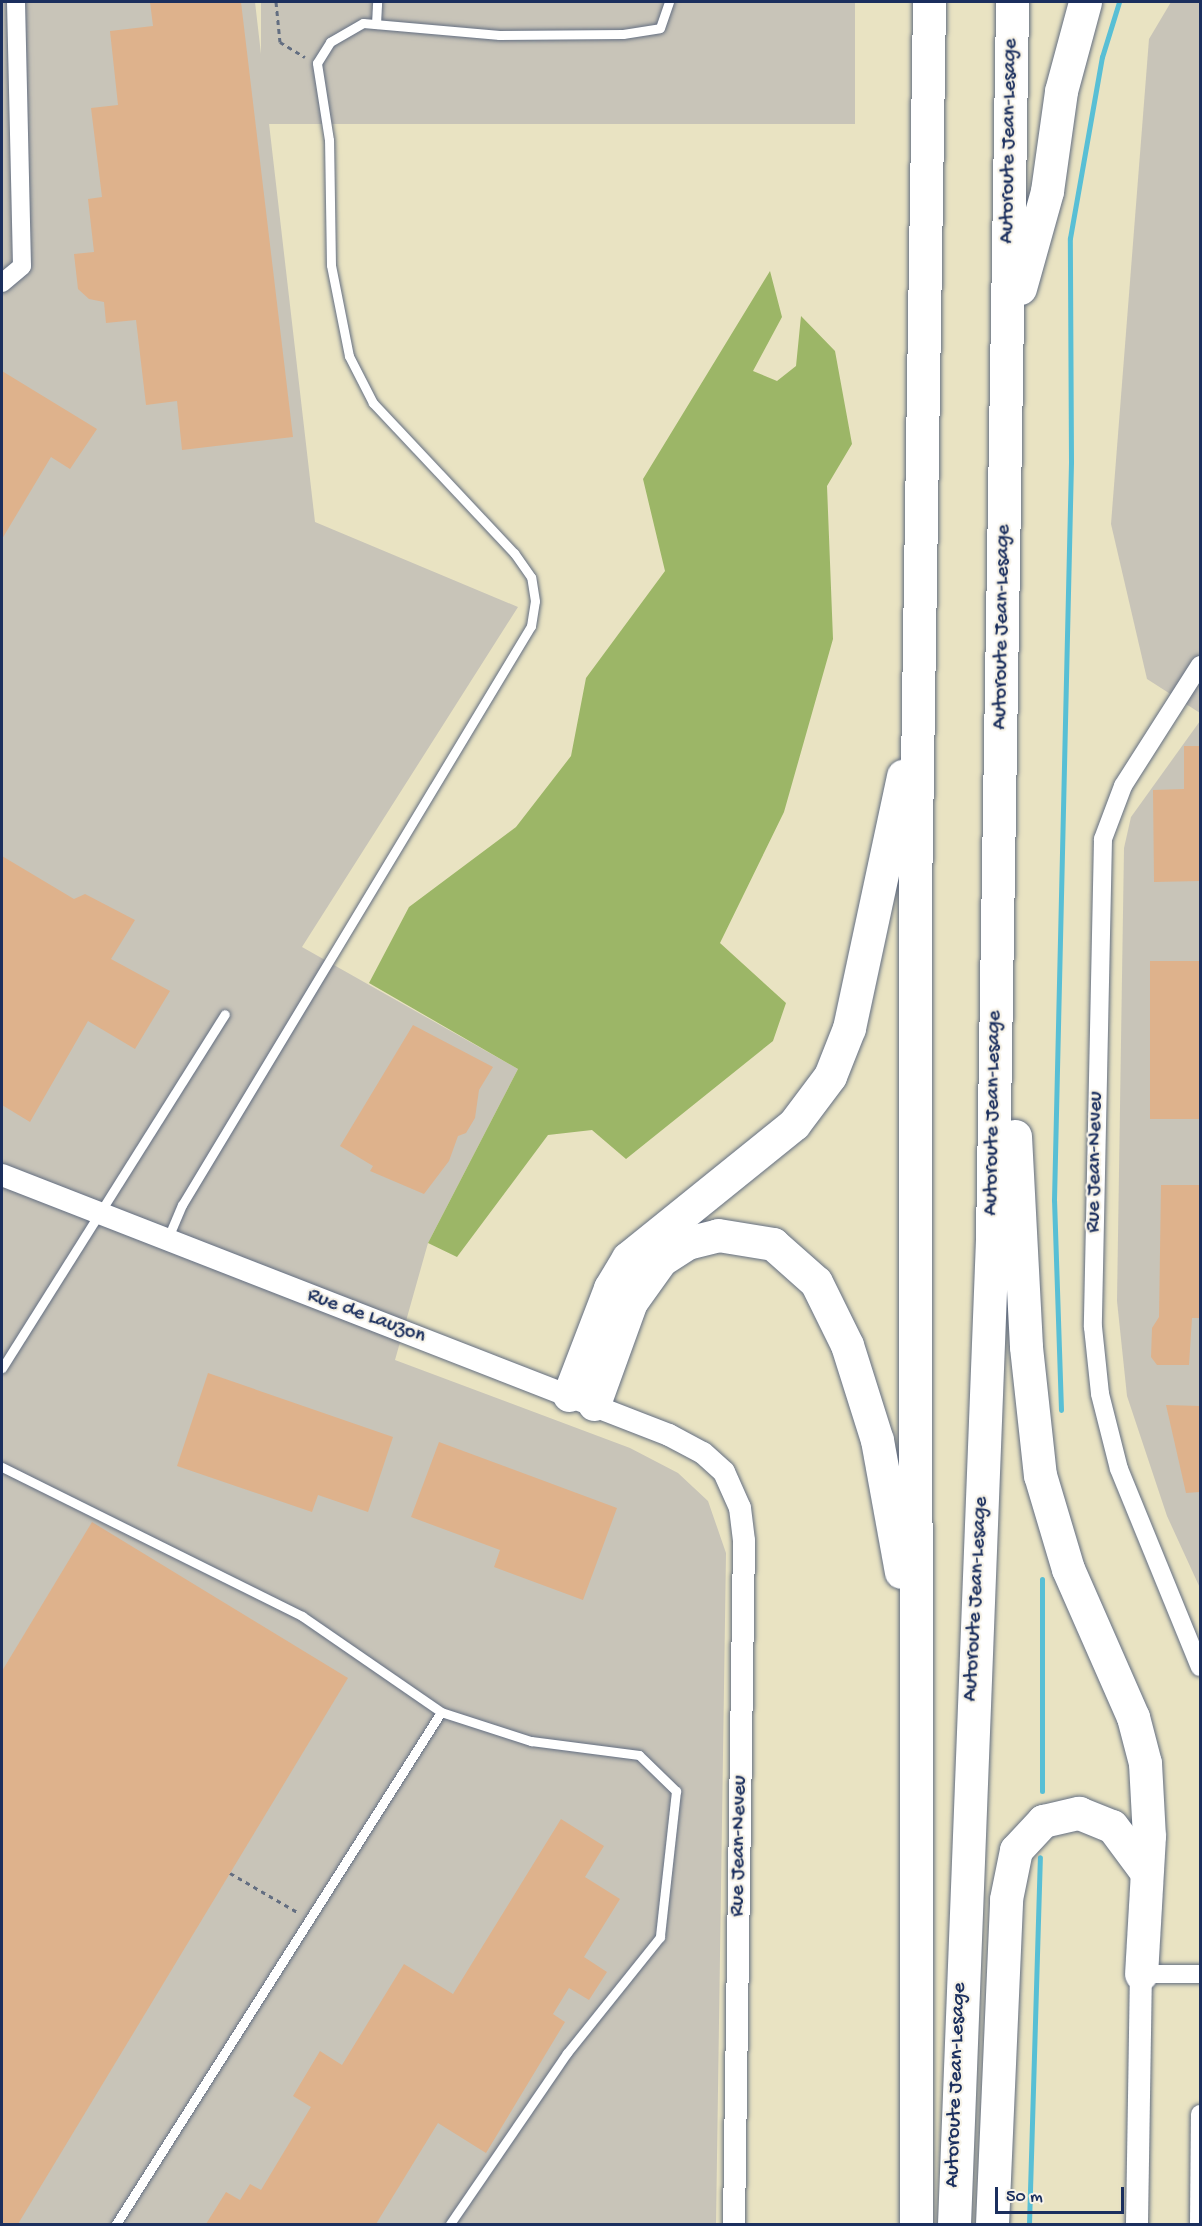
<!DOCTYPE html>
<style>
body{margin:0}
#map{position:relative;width:1202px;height:2226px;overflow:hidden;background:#e9e3c2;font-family:"Gochi Hand",sans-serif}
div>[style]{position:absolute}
.industrial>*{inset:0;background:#c8c4b8;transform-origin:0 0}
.forest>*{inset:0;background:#9cb667}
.stream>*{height:5px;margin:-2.5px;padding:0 2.5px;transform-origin:2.5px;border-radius:2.5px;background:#58bfd5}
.building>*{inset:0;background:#deb28c;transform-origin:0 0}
.path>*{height:3px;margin-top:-1.5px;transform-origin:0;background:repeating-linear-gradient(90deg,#636e81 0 4.5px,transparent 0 9px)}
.roads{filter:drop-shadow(0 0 2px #636e81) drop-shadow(0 0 2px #636e81)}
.service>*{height:9px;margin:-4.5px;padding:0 4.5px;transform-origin:4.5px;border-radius:4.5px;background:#fff}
.minor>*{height:18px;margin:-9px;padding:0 9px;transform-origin:9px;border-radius:9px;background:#fff}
.tertiary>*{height:22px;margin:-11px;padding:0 11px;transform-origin:11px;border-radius:11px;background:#fff}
.motorway>*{height:33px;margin:-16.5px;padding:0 16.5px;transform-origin:16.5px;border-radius:16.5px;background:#fff}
span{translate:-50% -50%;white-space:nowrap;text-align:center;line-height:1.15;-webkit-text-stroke:4.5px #f7f3e8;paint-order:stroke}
.street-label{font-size:21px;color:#1b2f5e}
.frame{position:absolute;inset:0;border:3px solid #1b2f5e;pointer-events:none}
.scale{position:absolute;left:995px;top:2187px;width:129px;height:27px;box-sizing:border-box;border:3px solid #1b2f5e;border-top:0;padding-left:8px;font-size:18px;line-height:21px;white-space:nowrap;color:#1b2f5e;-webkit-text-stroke:4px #f7f3e8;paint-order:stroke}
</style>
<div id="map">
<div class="industrial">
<div style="clip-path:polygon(2px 2px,255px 2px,315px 522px,518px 607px,302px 947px,518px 1069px,428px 1243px,395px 1360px,630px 1448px,678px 1473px,708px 1501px,726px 1553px,716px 2224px,2px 2224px)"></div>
<div style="left:261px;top:2px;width:594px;height:122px"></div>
<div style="clip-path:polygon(1171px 2px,1200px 2px,1200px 713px,1147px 679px,1111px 524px,1149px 39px)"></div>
<div style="clip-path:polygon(1200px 721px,1200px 1588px,1167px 1516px,1127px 1396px,1117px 1301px,1124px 848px,1131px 817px)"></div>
</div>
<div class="forest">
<div style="clip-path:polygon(770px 271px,782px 317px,753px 371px,777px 381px,796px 366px,801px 316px,835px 351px,852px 444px,827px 486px,833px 639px,784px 812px,720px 943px,786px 1003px,773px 1041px,626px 1159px,592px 1130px,548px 1135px,457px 1257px,428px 1243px,518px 1069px,369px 983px,409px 907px,516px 827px,571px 756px,586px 678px,665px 571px,643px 479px)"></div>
</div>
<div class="stream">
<div style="left:1061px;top:1410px;width:210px;rotate:-91.9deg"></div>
<div style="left:1054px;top:1200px;width:738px;rotate:-88.68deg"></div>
<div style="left:1071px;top:462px;width:224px;rotate:-90.3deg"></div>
<div style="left:1070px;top:238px;width:184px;rotate:-80deg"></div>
<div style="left:1102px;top:57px;width:58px;rotate:-72.8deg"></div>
<div style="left:1042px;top:1791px;width:212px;rotate:-90deg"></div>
<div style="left:1029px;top:2224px;width:367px;rotate:-88.3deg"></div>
</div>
<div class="building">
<div style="clip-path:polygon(150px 2px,241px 2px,293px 437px,182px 450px,177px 401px,146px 405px,136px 320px,106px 323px,104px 302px,89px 299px,78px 289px,74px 254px,94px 252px,88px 199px,102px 197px,91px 108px,118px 105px,110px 31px,153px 26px)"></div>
<div style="clip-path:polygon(2px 371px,97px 429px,70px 469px,51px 457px,2px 539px)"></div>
<div style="clip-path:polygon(1184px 746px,1200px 746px,1200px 881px,1154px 882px,1153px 790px,1184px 789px)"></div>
<div style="clip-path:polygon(2px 856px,74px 899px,85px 894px,135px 920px,111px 959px,170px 991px,135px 1049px,88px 1021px,30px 1122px,2px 1105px)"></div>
<div style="left:1150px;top:961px;width:50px;height:158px"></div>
<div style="clip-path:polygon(413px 1025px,493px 1067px,479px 1090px,475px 1118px,466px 1133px,458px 1136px,449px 1161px,424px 1194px,370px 1171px,373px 1166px,340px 1146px)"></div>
<div style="clip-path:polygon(1161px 1185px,1200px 1185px,1200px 1318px,1192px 1318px,1189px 1365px,1157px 1365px,1151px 1357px,1152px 1328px,1159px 1317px)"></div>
<div style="clip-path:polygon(208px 1373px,393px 1437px,368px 1512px,318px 1495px,312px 1512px,177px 1466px)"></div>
<div style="clip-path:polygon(1166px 1405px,1200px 1406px,1200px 1492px,1186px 1493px)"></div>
<div style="clip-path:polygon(439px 1442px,617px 1508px,583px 1600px,494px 1567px,500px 1550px,411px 1517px)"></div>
<div style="clip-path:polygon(92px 1522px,348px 1678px,18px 2224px,2px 2224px,2px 1671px)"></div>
<div style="clip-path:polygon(561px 1819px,604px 1846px,585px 1877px,620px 1899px,584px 1957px,607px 1972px,589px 2000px,569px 1988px,553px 2014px,565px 2022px,486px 2153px,438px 2123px,376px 2224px,206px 2224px,226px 2192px,240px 2200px,250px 2184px,261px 2190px,311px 2107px,293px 2096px,320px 2051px,342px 2065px,404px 1964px,453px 1994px)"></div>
</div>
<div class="path">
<div style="left:276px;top:2px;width:40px;rotate:84.3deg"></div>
<div style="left:280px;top:42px;width:29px;rotate:31deg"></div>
<div style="left:230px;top:1873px;width:80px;rotate:30.1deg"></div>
</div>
<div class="roads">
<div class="service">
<div style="left:376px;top:24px;width:22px;rotate:-87deg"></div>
<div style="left:167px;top:1240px;width:38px;rotate:-67deg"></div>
<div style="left:182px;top:1205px;width:676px;rotate:-58.92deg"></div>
<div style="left:531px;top:626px;width:25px;rotate:-81deg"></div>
<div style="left:535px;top:601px;width:24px;rotate:-99deg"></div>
<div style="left:531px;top:577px;width:29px;rotate:-125deg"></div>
<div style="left:514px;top:553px;width:206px;rotate:-133.2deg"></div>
<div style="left:373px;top:403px;width:53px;rotate:-117.1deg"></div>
<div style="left:349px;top:356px;width:93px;rotate:-101.2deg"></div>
<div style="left:331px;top:265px;width:125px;rotate:-90.9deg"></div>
<div style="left:329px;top:140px;width:78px;rotate:-98.9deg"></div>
<div style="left:317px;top:63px;width:25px;rotate:-58deg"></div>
<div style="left:330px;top:42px;width:38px;rotate:-30deg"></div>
<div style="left:363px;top:23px;width:137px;rotate:5deg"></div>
<div style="left:499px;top:35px;width:124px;rotate:-0.5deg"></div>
<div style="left:623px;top:34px;width:37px;rotate:-9deg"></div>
<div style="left:660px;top:28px;width:28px;rotate:-71deg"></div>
<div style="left:2px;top:1368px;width:418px;rotate:-57.8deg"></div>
<div style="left:2px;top:1467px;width:335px;rotate:26.4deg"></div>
<div style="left:302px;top:1616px;width:169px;rotate:34.6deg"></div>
<div style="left:441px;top:1712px;width:95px;rotate:17.9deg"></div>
<div style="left:531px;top:1741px;width:109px;rotate:7.4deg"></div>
<div style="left:639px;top:1755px;width:52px;rotate:44.2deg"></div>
<div style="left:676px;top:1791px;width:147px;rotate:96.3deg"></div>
<div style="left:660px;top:1937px;width:149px;rotate:128.7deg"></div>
<div style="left:567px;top:2053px;width:207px;rotate:124.4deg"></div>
<div style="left:116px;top:2224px;width:606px;rotate:-57.59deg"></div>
</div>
<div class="minor">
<div style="left:2px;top:283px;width:26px;rotate:-40deg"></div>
<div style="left:22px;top:266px;width:264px;rotate:-91.3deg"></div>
<div style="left:1200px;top:665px;width:143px;rotate:122.5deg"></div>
<div style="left:1123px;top:786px;width:57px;rotate:110.7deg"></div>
<div style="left:1103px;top:839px;width:488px;rotate:91.2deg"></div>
<div style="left:1093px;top:1327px;width:67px;rotate:84deg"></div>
<div style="left:1100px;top:1394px;width:77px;rotate:75.8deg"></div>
<div style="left:1119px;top:1469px;width:214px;rotate:67.8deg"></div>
<div style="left:1141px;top:1974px;width:59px"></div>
<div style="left:1199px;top:2224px;width:110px;rotate:-89.5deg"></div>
</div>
<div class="tertiary">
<div style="left:2px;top:1175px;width:716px;rotate:21.3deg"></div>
<div style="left:669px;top:1435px;width:38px;rotate:28deg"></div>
<div style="left:703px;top:1453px;width:28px;rotate:42deg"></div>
<div style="left:724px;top:1472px;width:39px;rotate:66deg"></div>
<div style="left:740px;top:1508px;width:33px;rotate:83deg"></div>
<div style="left:744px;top:1541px;width:683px;rotate:90.84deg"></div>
<div style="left:1137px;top:2224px;width:250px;rotate:-89.1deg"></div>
</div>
<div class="motorway">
<div style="left:1020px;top:288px;width:101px;rotate:-74.4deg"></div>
<div style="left:1047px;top:191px;width:101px;rotate:-82deg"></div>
<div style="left:1061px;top:91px;width:92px;rotate:-74.9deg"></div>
<div style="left:1015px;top:1136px;width:211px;rotate:87deg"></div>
<div style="left:1026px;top:1347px;width:129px;rotate:83.8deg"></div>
<div style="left:1040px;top:1475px;width:98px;rotate:73.4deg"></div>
<div style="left:1068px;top:1569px;width:162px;rotate:66.3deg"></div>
<div style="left:1133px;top:1717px;width:48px;rotate:75.4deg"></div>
<div style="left:1145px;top:1763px;width:73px;rotate:86.9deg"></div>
<div style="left:1149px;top:1836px;width:138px;rotate:93.3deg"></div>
<div style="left:569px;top:1395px;width:115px;rotate:-69deg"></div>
<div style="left:610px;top:1288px;width:35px;rotate:-59deg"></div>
<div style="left:628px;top:1258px;width:213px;rotate:-38.9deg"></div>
<div style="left:794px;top:1124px;width:60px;rotate:-53.1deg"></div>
<div style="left:830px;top:1076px;width:52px;rotate:-68.4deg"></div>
<div style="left:849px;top:1028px;width:258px;rotate:-77.9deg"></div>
<div style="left:594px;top:1404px;width:109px;rotate:-70.1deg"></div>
<div style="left:631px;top:1302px;width:52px;rotate:-54.5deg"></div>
<div style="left:661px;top:1260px;width:31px;rotate:-33deg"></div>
<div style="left:687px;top:1243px;width:32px;rotate:-14deg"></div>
<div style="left:718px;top:1235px;width:56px;rotate:9.3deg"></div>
<div style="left:773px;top:1244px;width:57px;rotate:41.5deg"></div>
<div style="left:816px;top:1282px;width:70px;rotate:63.8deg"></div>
<div style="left:847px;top:1345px;width:100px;rotate:72.5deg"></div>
<div style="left:877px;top:1440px;width:134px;rotate:79.7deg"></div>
<div style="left:916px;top:2224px;width:1329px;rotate:-90.04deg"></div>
<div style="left:915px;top:895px;width:893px;rotate:-89.1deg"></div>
<div style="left:954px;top:2224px;width:987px;rotate:-87.79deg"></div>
<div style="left:992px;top:1238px;width:1236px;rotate:-89.07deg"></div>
<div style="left:992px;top:2224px;width:325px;rotate:-87.5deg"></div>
<div style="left:1006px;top:1899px;width:50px;rotate:-78.5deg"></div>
<div style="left:1016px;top:1850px;width:40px;rotate:-47deg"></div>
<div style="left:1043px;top:1821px;width:37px;rotate:-13deg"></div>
<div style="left:1079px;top:1813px;width:35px;rotate:22deg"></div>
<div style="left:1112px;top:1826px;width:54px;rotate:53.3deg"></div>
</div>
</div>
<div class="street-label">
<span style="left:1010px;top:141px;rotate:-89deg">Autoroute Jean-Lesage</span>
<span style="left:1003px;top:627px;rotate:-89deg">Autoroute Jean-Lesage</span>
<span style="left:994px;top:1113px;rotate:-89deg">Autoroute Jean-Lesage</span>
<span style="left:1096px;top:1162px;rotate:-89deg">Rue Jean-Neveu</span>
<span style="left:366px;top:1317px;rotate:20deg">Rue de Lauzon</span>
<span style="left:977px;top:1599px;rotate:-87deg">Autoroute Jean-Lesage</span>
<span style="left:740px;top:1846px;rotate:-89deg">Rue Jean-Neveu</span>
<span style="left:957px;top:2085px;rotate:-88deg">Autoroute Jean-Lesage</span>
</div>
<div class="frame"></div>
<div class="scale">50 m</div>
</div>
